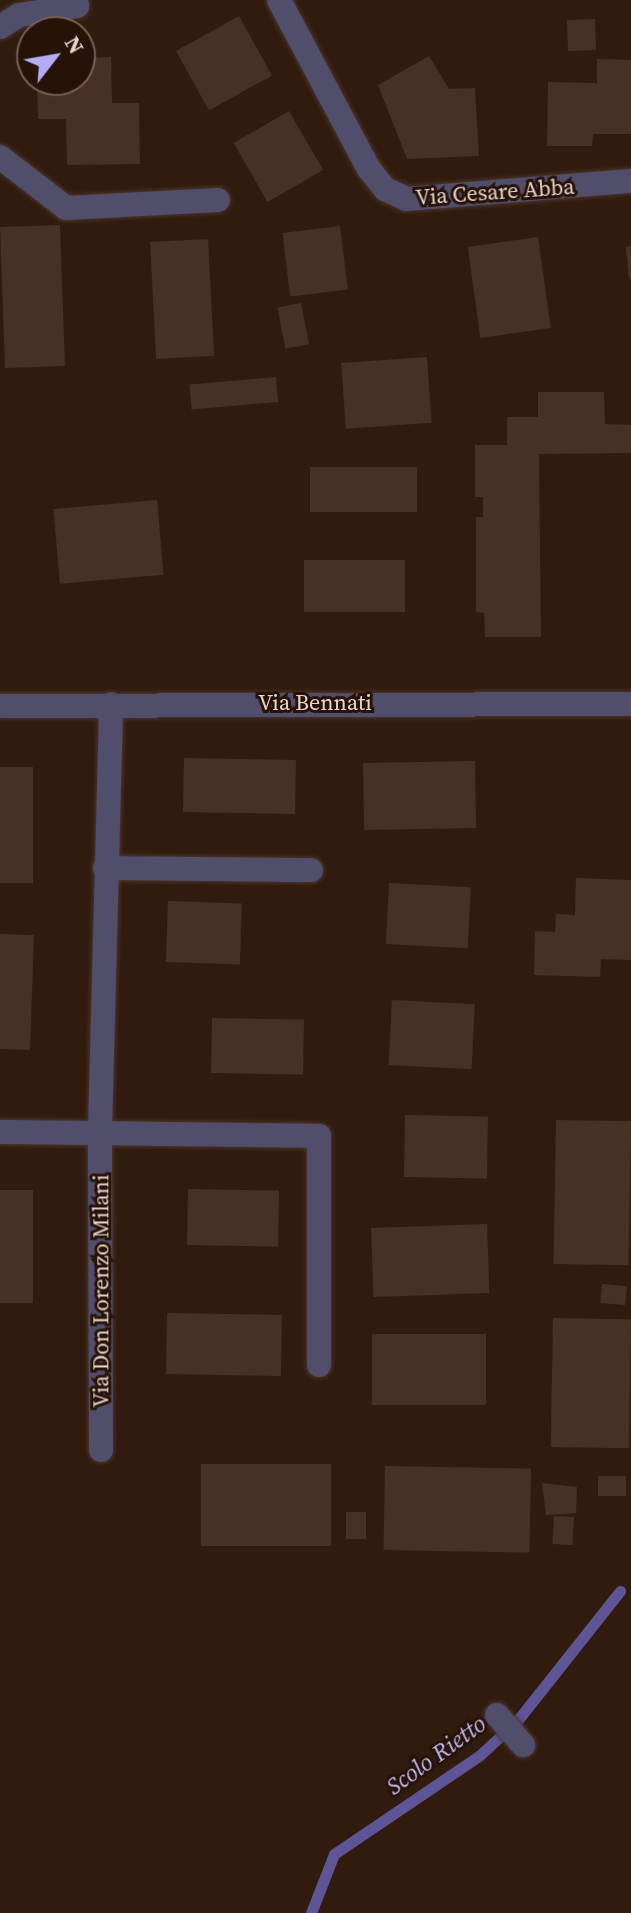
<!DOCTYPE html>
<style>
body{margin:0}
#map{position:relative;width:631px;height:1913px;overflow:hidden;background:#311b0f;font-family:"Source Serif 4",serif}
div>[style]{position:absolute}
.stream>*{height:11px;margin:-5.5px;padding:0 5.5px;transform-origin:5.5px;border-radius:5.5px;background:#5e5596}
.building>*{inset:0;background:#483124;transform-origin:0 0}
.roads{filter:drop-shadow(0 0 2px #4a352a) drop-shadow(0 0 2px #4a352a)}
.street>*{height:24px;margin:-12px;padding:0 12px;transform-origin:12px;border-radius:12px;background:#514e6b}
span{translate:-50% -50%;white-space:nowrap;text-align:center;line-height:1.15;-webkit-text-stroke:6px #271207;paint-order:stroke}
.street-label{font-size:22px;color:#e4d5cd}
.water-label{font-size:24px;color:#c0bbf4;font-style:italic}
.north{position:absolute;left:16px;top:16px;width:80px;height:80px;box-sizing:border-box;background:#271207;border:2px solid #736056;border-radius:50%;rotate:59deg;font-size:22px;font-weight:700;line-height:32px;text-align:center;color:#e4d5cd}
.north::after{content:'';display:block;margin:auto;width:28px;height:36px;background:#b5acf8;clip-path:polygon(50% 0,100% 100%,50% 72%,0 100%)}
</style>
<div id="map">
<div class="stream">
<div style="left:311px;top:1913px;width:63px;rotate:-68.7deg"></div>
<div style="left:334px;top:1854px;width:176px;rotate:-34.1deg"></div>
<div style="left:480px;top:1755px;width:50px;rotate:-42.6deg"></div>
<div style="left:517px;top:1721px;width:166px;rotate:-51.6deg"></div>
</div>
<div class="building">
<div style="left:239px;top:16px;width:68px;height:72px;rotate:61deg"></div>
<div style="left:595px;top:19px;width:31px;height:28px;rotate:88deg"></div>
<div style="clip-path:polygon(429px 56px,449px 89px,475px 88px,479px 156px,407px 159px,378px 85px)"></div>
<div style="clip-path:polygon(111px 57px,112px 103px,139px 103px,140px 164px,67px 165px,66px 119px,38px 119px,37px 80px,80px 80px,80px 58px)"></div>
<div style="clip-path:polygon(597px 59px,631px 60px,631px 134px,593px 134px,592px 146px,547px 146px,548px 82px,597px 83px)"></div>
<div style="left:289px;top:111px;width:68px;height:64px;rotate:60deg"></div>
<div style="left:60px;top:225px;width:141px;height:60px;rotate:88deg"></div>
<div style="left:340px;top:226px;width:64px;height:58px;rotate:83deg"></div>
<div style="left:538px;top:237px;width:92px;height:71px;rotate:82deg"></div>
<div style="left:208px;top:239px;width:117px;height:58px;rotate:87deg"></div>
<div style="clip-path:polygon(631px 246px,631px 278px,629px 279px,626px 247px)"></div>
<div style="left:301px;top:303px;width:42px;height:24px;rotate:79deg"></div>
<div style="left:427px;top:357px;width:66px;height:86px;rotate:86deg"></div>
<div style="left:276px;top:377px;width:25px;height:87px;rotate:85deg"></div>
<div style="clip-path:polygon(538px 392px,604px 392px,605px 424px,631px 425px,631px 453px,539px 454px,541px 637px,485px 637px,484px 613px,476px 612px,476px 517px,483px 517px,483px 497px,475px 497px,475px 445px,507px 445px,507px 417px,538px 417px)"></div>
<div style="left:310px;top:467px;width:107px;height:45px"></div>
<div style="left:157px;top:500px;width:75px;height:104px;rotate:85deg"></div>
<div style="left:304px;top:560px;width:101px;height:52px"></div>
<div style="left:184px;top:758px;width:112px;height:54px;rotate:1deg"></div>
<div style="left:475px;top:761px;width:67px;height:112px;rotate:89deg"></div>
<div style="left:33px;top:767px;width:116px;height:33px;rotate:90deg"></div>
<div style="clip-path:polygon(576px 878px,631px 880px,631px 960px,601px 959px,600px 977px,534px 975px,535px 931px,555px 932px,556px 914px,575px 915px)"></div>
<div style="left:389px;top:883px;width:82px;height:61px;rotate:3deg"></div>
<div style="left:168px;top:901px;width:74px;height:61px;rotate:2deg"></div>
<div style="left:0;top:934px;width:34px;height:115px;rotate:2deg"></div>
<div style="left:392px;top:1000px;width:83px;height:65px;rotate:3deg"></div>
<div style="left:212px;top:1018px;width:92px;height:55px;rotate:1deg"></div>
<div style="left:405px;top:1115px;width:83px;height:62px;rotate:1deg"></div>
<div style="left:556px;top:1120px;width:75px;height:144px;rotate:1deg"></div>
<div style="left:188px;top:1189px;width:91px;height:56px;rotate:1deg"></div>
<div style="left:0;top:1190px;width:33px;height:113px"></div>
<div style="left:487px;top:1224px;width:69px;height:116px;rotate:88deg"></div>
<div style="left:602px;top:1284px;width:25px;height:19px;rotate:5deg"></div>
<div style="left:167px;top:1313px;width:115px;height:61px;rotate:1deg"></div>
<div style="left:553px;top:1318px;width:78px;height:129px;rotate:1deg"></div>
<div style="left:372px;top:1334px;width:114px;height:71px"></div>
<div style="left:201px;top:1464px;width:130px;height:82px"></div>
<div style="left:385px;top:1466px;width:146px;height:84px;rotate:1deg"></div>
<div style="left:626px;top:1476px;width:20px;height:28px;rotate:90deg"></div>
<div style="clip-path:polygon(542px 1483px,577px 1487px,576px 1513px,546px 1515px)"></div>
<div style="left:366px;top:1512px;width:27px;height:20px;rotate:90deg"></div>
<div style="left:554px;top:1516px;width:20px;height:28px;rotate:3deg"></div>
</div>
<div class="roads">
<div class="street">
<div style="left:279px;top:0;width:191px;rotate:62deg"></div>
<div style="left:369px;top:169px;width:26px;rotate:51deg"></div>
<div style="left:385px;top:189px;width:23px;rotate:25deg"></div>
<div style="left:406px;top:199px;width:226px;rotate:-4.6deg"></div>
<div style="left:0;top:27px;width:22px;rotate:-32deg"></div>
<div style="left:19px;top:15px;width:59px;rotate:-8.8deg"></div>
<div style="left:0;top:157px;width:83px;rotate:37.7deg"></div>
<div style="left:66px;top:208px;width:152px;rotate:-3deg"></div>
<div style="left:0;top:706px;width:631px;rotate:-0.18deg"></div>
<div style="left:105px;top:868px;width:206px;rotate:0.6deg"></div>
<div style="left:0;top:1132px;width:319px;rotate:0.7deg"></div>
<div style="left:319px;top:1136px;width:229px;rotate:90deg"></div>
<div style="left:101px;top:1450px;width:319px;rotate:-90.2deg"></div>
<div style="left:100px;top:1131px;width:427px;rotate:-88.5deg"></div>
<div style="left:497px;top:1715px;width:40px;rotate:49deg"></div>
</div>
</div>
<div class="street-label">
<span style="left:495px;top:192px;rotate:-4deg">Via Cesare Abba</span>
<span style="left:315px;top:703px">Via Bennati</span>
<span style="left:101px;top:1291px;rotate:-90deg">Via Don Lorenzo Milani</span>
</div>
<div class="water-label">
<span style="left:436px;top:1755px;rotate:-36deg">Scolo Rietto</span>
</div>
<div class="north">N</div>
</div>
